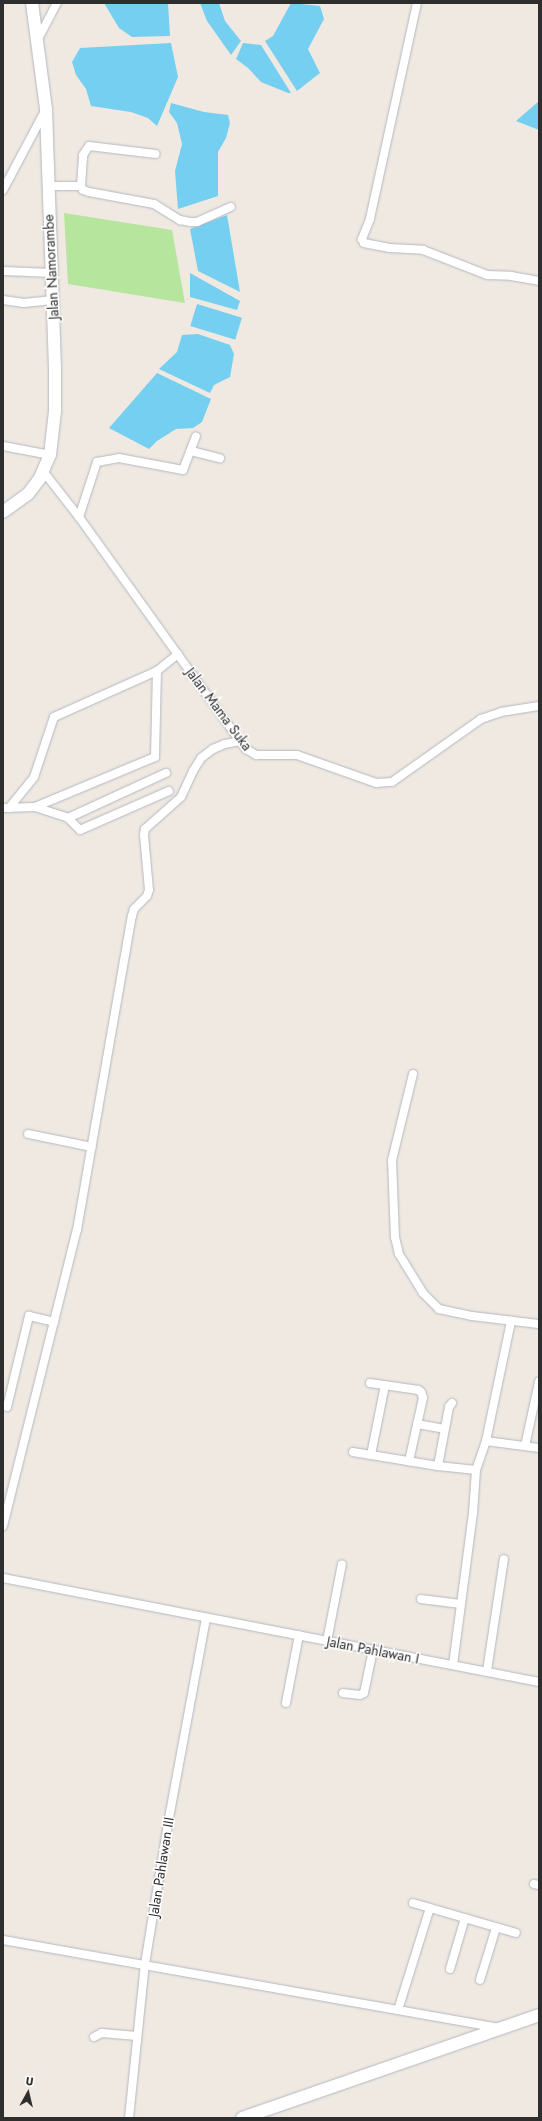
<!DOCTYPE html>
<style>
body{margin:0}
#map{position:relative;width:542px;height:2121px;overflow:hidden;background:#efe9e1;font-family:Jost,sans-serif}
div>[style]{position:absolute}
.green>*{inset:0;background:#b6e59e}
.water>*{inset:0;background:#75cff0;transform-origin:0 0}
.roads{filter:drop-shadow(0 0 1px #b4b7c1) drop-shadow(0 0 1px #b4b7c1)}
.minor>*{height:8px;margin:-4px;padding:0 4px;transform-origin:4px;border-radius:4px;background:#fff}
.secondary>*{height:12px;margin:-6px;padding:0 6px;transform-origin:6px;border-radius:6px;background:#fff}
span{translate:-50% -50%;white-space:nowrap;text-align:center;line-height:1.15;-webkit-text-stroke:3px #fff;paint-order:stroke}
.street-label{font-size:14px;color:#2e2e2e}
.frame{position:absolute;inset:0;border:4px solid #2e2e2e;pointer-events:none}
.north{position:absolute;left:8px;top:2073px;width:40px;height:40px;-webkit-text-stroke:3px #fff;paint-order:stroke;rotate:8deg;font-size:11px;font-weight:700;line-height:16px;text-align:center;color:#2e2e2e}
.north::after{content:'';display:block;margin:auto;width:14px;height:18px;background:#2e2e2e;clip-path:polygon(50% 0,100% 100%,50% 72%,0 100%)}
</style>
<div id="map">
<div class="green">
<div style="clip-path:polygon(64px 213px,172px 230px,185px 303px,68px 284px)"></div>
</div>
<div class="water">
<div style="clip-path:polygon(104px 3px,168px 3px,170px 36px,132px 37px,119px 28px)"></div>
<div style="clip-path:polygon(200px 3px,219px 3px,225px 21px,241px 41px,231px 55px,207px 21px)"></div>
<div style="clip-path:polygon(291px 3px,320px 6px,324px 19px,308px 49px,320px 73px,297px 91px,265px 41px,273px 36px)"></div>
<div style="clip-path:polygon(171px 43px,178px 77px,157px 126px,148px 118px,131px 112px,91px 106px,86px 89px,76px 75px,72px 62px,80px 48px)"></div>
<div style="clip-path:polygon(243px 43px,261px 45px,291px 93px,288px 93px,261px 82px,248px 68px,236px 59px)"></div>
<div style="clip-path:polygon(539px 101px,539px 130px,516px 121px)"></div>
<div style="clip-path:polygon(171px 103px,204px 112px,228px 115px,230px 123px,226px 138px,218px 152px,218px 196px,178px 209px,175px 171px,182px 144px,177px 123px,169px 112px)"></div>
<div style="clip-path:polygon(227px 215px,240px 292px,198px 271px,190px 229px)"></div>
<div style="clip-path:polygon(190px 273px,240px 301px,237px 310px,190px 297px)"></div>
<div style="left:197px;top:304px;width:47px;height:23px;rotate:17deg"></div>
<div style="clip-path:polygon(198px 334px,230px 345px,234px 354px,230px 377px,214px 385px,210px 393px,159px 369px,177px 352px,182px 335px)"></div>
<div style="clip-path:polygon(157px 373px,211px 399px,202px 422px,193px 428px,176px 429px,157px 441px,149px 449px,109px 428px)"></div>
</div>
<div class="roads">
<div class="minor">
<div style="left:417px;top:3px;width:221px;rotate:102.3deg"></div>
<div style="left:370px;top:219px;width:22px;rotate:112deg"></div>
<div style="left:362px;top:239px;width:4px;rotate:63deg"></div>
<div style="left:364px;top:243px;width:26px;rotate:11deg"></div>
<div style="left:390px;top:248px;width:33px;rotate:3deg"></div>
<div style="left:423px;top:250px;width:69px;rotate:21.3deg"></div>
<div style="left:487px;top:275px;width:24px;rotate:2deg"></div>
<div style="left:511px;top:276px;width:28px;rotate:10deg"></div>
<div style="left:38px;top:39px;width:41px;rotate:-62.2deg"></div>
<div style="left:47px;top:186px;width:34px"></div>
<div style="left:81px;top:186px;width:4px;rotate:63deg"></div>
<div style="left:83px;top:190px;width:6px;rotate:18deg"></div>
<div style="left:89px;top:192px;width:66px;rotate:10.5deg"></div>
<div style="left:154px;top:204px;width:31px;rotate:32deg"></div>
<div style="left:180px;top:220px;width:10px;rotate:11deg"></div>
<div style="left:190px;top:222px;width:7px"></div>
<div style="left:197px;top:222px;width:37px;rotate:-24deg"></div>
<div style="left:81px;top:186px;width:31px;rotate:-86deg"></div>
<div style="left:83px;top:155px;width:11px;rotate:-56deg"></div>
<div style="left:89px;top:146px;width:67px;rotate:6.8deg"></div>
<div style="left:3px;top:190px;width:89px;rotate:-62deg"></div>
<div style="left:3px;top:271px;width:49px;rotate:2.3deg"></div>
<div style="left:3px;top:300px;width:21px;rotate:8deg"></div>
<div style="left:24px;top:303px;width:29px;rotate:-6deg"></div>
<div style="left:3px;top:446px;width:48px;rotate:10.8deg"></div>
<div style="left:191px;top:451px;width:30px;rotate:14deg"></div>
<div style="left:43px;top:471px;width:58px;rotate:52deg"></div>
<div style="left:79px;top:517px;width:286px;rotate:54.3deg"></div>
<div style="left:246px;top:749px;width:12px;rotate:31deg"></div>
<div style="left:256px;top:755px;width:41px"></div>
<div style="left:297px;top:755px;width:84px;rotate:19.5deg"></div>
<div style="left:376px;top:783px;width:16px;rotate:-4deg"></div>
<div style="left:392px;top:782px;width:109px;rotate:-35.3deg"></div>
<div style="left:481px;top:719px;width:21px;rotate:-19deg"></div>
<div style="left:501px;top:712px;width:38px;rotate:-9deg"></div>
<div style="left:79px;top:517px;width:58px;rotate:-71.9deg"></div>
<div style="left:97px;top:462px;width:22px;rotate:-10deg"></div>
<div style="left:119px;top:458px;width:65px;rotate:10.6deg"></div>
<div style="left:183px;top:470px;width:36px;rotate:-69deg"></div>
<div style="left:35px;top:807px;width:35px;rotate:18deg"></div>
<div style="left:68px;top:818px;width:108px;rotate:-24.7deg"></div>
<div style="left:3px;top:808px;width:32px;rotate:-2deg"></div>
<div style="left:35px;top:807px;width:130px;rotate:-22.6deg"></div>
<div style="left:155px;top:757px;width:86px;rotate:-88.7deg"></div>
<div style="left:157px;top:671px;width:27px;rotate:-39deg"></div>
<div style="left:9px;top:808px;width:40px;rotate:-51deg"></div>
<div style="left:34px;top:777px;width:63px;rotate:-71.6deg"></div>
<div style="left:54px;top:717px;width:113px;rotate:-24.1deg"></div>
<div style="left:68px;top:818px;width:17px;rotate:45deg"></div>
<div style="left:80px;top:830px;width:97px;rotate:-23.7deg"></div>
<div style="left:413px;top:1074px;width:89px;rotate:103.7deg"></div>
<div style="left:392px;top:1160px;width:77px;rotate:87.8deg"></div>
<div style="left:395px;top:1237px;width:17px;rotate:77deg"></div>
<div style="left:399px;top:1254px;width:46px;rotate:58.4deg"></div>
<div style="left:423px;top:1293px;width:23px;rotate:45deg"></div>
<div style="left:439px;top:1309px;width:34px;rotate:12deg"></div>
<div style="left:472px;top:1316px;width:67px;rotate:6.8deg"></div>
<div style="left:28px;top:1134px;width:65px;rotate:11.5deg"></div>
<div style="left:370px;top:1383px;width:49px;rotate:8.3deg"></div>
<div style="left:418px;top:1390px;width:4px;rotate:34deg"></div>
<div style="left:421px;top:1392px;width:6px;rotate:72deg"></div>
<div style="left:423px;top:1398px;width:65px;rotate:102.5deg"></div>
<div style="left:7px;top:1407px;width:94px;rotate:-76.4deg"></div>
<div style="left:29px;top:1316px;width:26px;rotate:13deg"></div>
<div style="left:417px;top:1424px;width:28px;rotate:10deg"></div>
<div style="left:486px;top:1441px;width:53px;rotate:7.5deg"></div>
<div style="left:525px;top:1446px;width:66px;rotate:-77.7deg"></div>
<div style="left:353px;top:1452px;width:86px;rotate:9.4deg"></div>
<div style="left:438px;top:1466px;width:38px;rotate:6deg"></div>
<div style="left:371px;top:1455px;width:71px;rotate:-78.7deg"></div>
<div style="left:438px;top:1466px;width:60px;rotate:-79.4deg"></div>
<div style="left:449px;top:1407px;width:5px;rotate:-53deg"></div>
<div style="left:3px;top:1526px;width:305px;rotate:-76deg"></div>
<div style="left:77px;top:1230px;width:319px;rotate:-80.1deg"></div>
<div style="left:132px;top:916px;width:7px;rotate:-74deg"></div>
<div style="left:134px;top:909px;width:18px;rotate:-45deg"></div>
<div style="left:147px;top:896px;width:6px;rotate:-72deg"></div>
<div style="left:149px;top:890px;width:55px;rotate:-95.2deg"></div>
<div style="left:144px;top:835px;width:6px;rotate:-81deg"></div>
<div style="left:145px;top:829px;width:48px;rotate:-41.6deg"></div>
<div style="left:181px;top:797px;width:29px;rotate:-65deg"></div>
<div style="left:193px;top:771px;width:15px;rotate:-58deg"></div>
<div style="left:201px;top:758px;width:15px;rotate:-37deg"></div>
<div style="left:213px;top:749px;width:13px;rotate:-23deg"></div>
<div style="left:225px;top:744px;width:15px;rotate:-11deg"></div>
<div style="left:3px;top:1578px;width:546px;rotate:10.98deg"></div>
<div style="left:421px;top:1599px;width:40px;rotate:7.1deg"></div>
<div style="left:327px;top:1641px;width:78px;rotate:-79deg"></div>
<div style="left:453px;top:1665px;width:153px;rotate:-82.5deg"></div>
<div style="left:473px;top:1513px;width:43px;rotate:-86deg"></div>
<div style="left:476px;top:1470px;width:31px;rotate:-71deg"></div>
<div style="left:486px;top:1441px;width:123px;rotate:-78.2deg"></div>
<div style="left:487px;top:1671px;width:113px;rotate:-81.4deg"></div>
<div style="left:343px;top:1693px;width:17px;rotate:7deg"></div>
<div style="left:360px;top:1695px;width:4px;rotate:-27deg"></div>
<div style="left:364px;top:1693px;width:44px;rotate:-78.2deg"></div>
<div style="left:286px;top:1703px;width:69px;rotate:-79.2deg"></div>
<div style="left:534px;top:1884px;width:5px;rotate:11deg"></div>
<div style="left:413px;top:1903px;width:107px;rotate:16.2deg"></div>
<div style="left:3px;top:1940px;width:504px;rotate:10.06deg"></div>
<div style="left:450px;top:1969px;width:53px;rotate:-73.6deg"></div>
<div style="left:480px;top:1980px;width:54px;rotate:-72.9deg"></div>
<div style="left:398px;top:2010px;width:107px;rotate:-72.6deg"></div>
<div style="left:94px;top:2037px;width:9px;rotate:-27deg"></div>
<div style="left:102px;top:2033px;width:35px;rotate:5deg"></div>
<div style="left:129px;top:2118px;width:155px;rotate:-84.1deg"></div>
<div style="left:145px;top:1964px;width:148px;rotate:-80.7deg"></div>
<div style="left:169px;top:1818px;width:203px;rotate:-79.5deg"></div>
</div>
<div class="secondary">
<div style="left:3px;top:512px;width:31px;rotate:-36deg"></div>
<div style="left:28px;top:494px;width:20px;rotate:-53deg"></div>
<div style="left:40px;top:478px;width:25px;rotate:-67deg"></div>
<div style="left:50px;top:455px;width:44px;rotate:-83.5deg"></div>
<div style="left:55px;top:411px;width:43px;rotate:-90deg"></div>
<div style="left:55px;top:368px;width:259px;rotate:-92deg"></div>
<div style="left:46px;top:109px;width:107px;rotate:-97.5deg"></div>
<div style="left:242px;top:2118px;width:314px;rotate:-19.1deg"></div>
</div>
</div>
<div class="street-label">
<span style="left:51px;top:267px;rotate:-93deg">Jalan Namorambe</span>
<span style="left:219px;top:709px;rotate:53deg">Jalan Mama Suka</span>
<span style="left:373px;top:1650px;rotate:11deg">Jalan Pahlawan I</span>
<span style="left:161px;top:1867px;rotate:-81deg">Jalan Pahlawan III</span>
</div>
<div class="frame"></div>
<div class="north">U</div>
</div>
